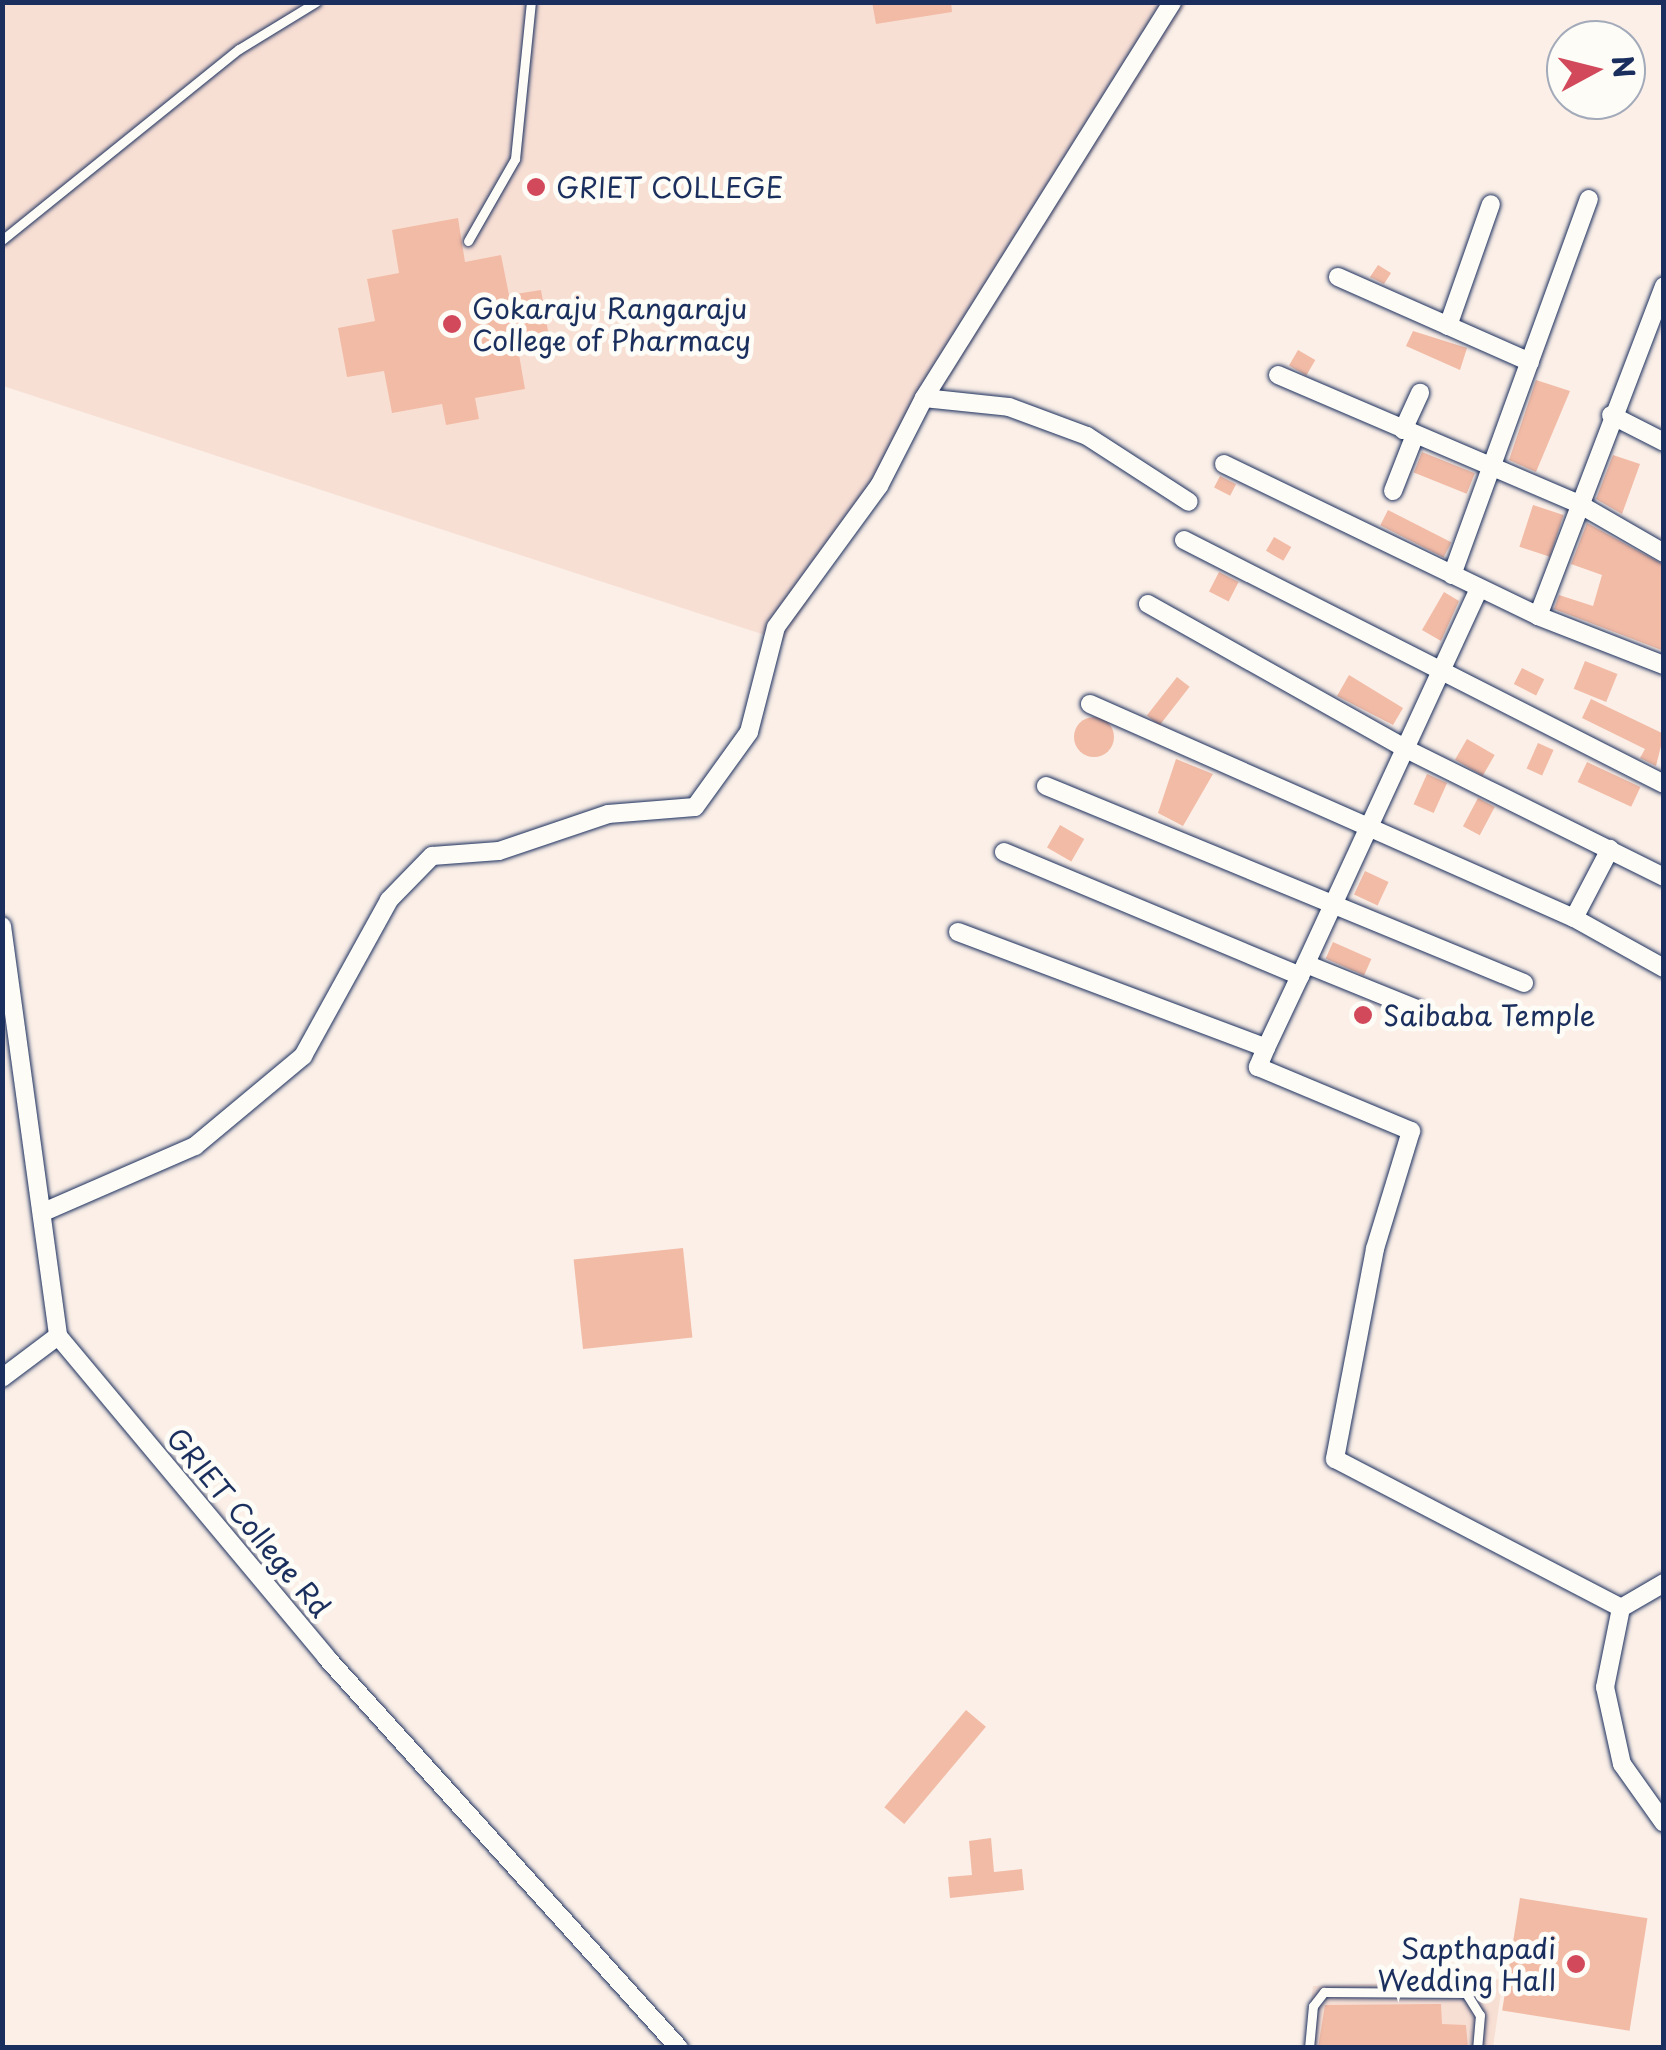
<!DOCTYPE html>
<style>
body{margin:0}
#map{position:relative;width:1666px;height:2050px;overflow:hidden;background:#fbefe7;font-family:"Playpen Sans",sans-serif}
div>[style]{position:absolute}
.built>*{inset:0;background:#f8dfd4}
.building>*{inset:0;background:#f2bba6;transform-origin:0 0}
.round{border-radius:50%}
.roads{filter:drop-shadow(0 0 2px #1b2f5e) drop-shadow(0 0 2px #1b2f5e)}
.lane>*{height:9px;margin:-4.5px;padding:0 4.5px;transform-origin:4.5px;border-radius:4.5px;background:#fdfcf7}
.street>*{height:18px;margin:-9px;padding:0 9px;transform-origin:9px;border-radius:9px;background:#fdfcf7}
.dots>*{width:28px;height:28px;translate:-50% -50%;box-sizing:border-box;border:5px solid #fdfcf7;border-radius:50%}
span{translate:-50% -50%;white-space:nowrap;text-align:center;line-height:1.15;-webkit-text-stroke:10px #fdfcf7;paint-order:stroke}
.poi-label{font-size:28px;color:#1b2f5e}
.left{translate:0 -50%;text-align:left}
.right{translate:-100% -50%;text-align:right}
.street-label{font-size:28px;color:#1b2f5e}
.frame{position:absolute;inset:0;border:5px solid #1b2f5e;pointer-events:none}
.north{position:absolute;left:1546px;top:20px;width:100px;height:100px;box-sizing:border-box;background:#fdfcf7;border:2px solid #a3aaba;border-radius:50%;rotate:83deg;font-size:28px;font-weight:700;line-height:40px;text-align:center;color:#1b2f5e}
.north::after{content:'';display:block;margin:auto;width:35px;height:45px;background:#d1495b;clip-path:polygon(50% 0,100% 100%,50% 72%,0 100%)}
</style>
<div id="map">
<div class="built">
<div style="clip-path:polygon(3px 3px,1187px 3px,783px 641px,3px 386px)"></div>
<div style="clip-path:polygon(1503px 1979px,1493px 2047px,1305px 2048px,1313px 1986px)"></div>
</div>
<div class="building">
<div style="clip-path:polygon(872px 2px,951px 2px,952px 12px,876px 24px)"></div>
<div style="clip-path:polygon(458px 218px,465px 262px,501px 255px,509px 295px,541px 290px,550px 343px,518px 349px,525px 389px,475px 398px,479px 419px,446px 425px,442px 404px,392px 413px,384px 371px,347px 377px,338px 328px,375px 321px,367px 279px,399px 273px,392px 230px)"></div>
<div style="clip-path:polygon(1378px 265px,1391px 273px,1384px 284px,1370px 277px)"></div>
<div style="clip-path:polygon(1413px 331px,1467px 348px,1460px 370px,1406px 346px)"></div>
<div style="left:1298px;top:350px;width:20px;height:18px;rotate:30deg"></div>
<div style="clip-path:polygon(1536px 380px,1570px 391px,1536px 472px,1509px 460px)"></div>
<div style="left:1422px;top:452px;width:57px;height:22px;rotate:22deg"></div>
<div style="clip-path:polygon(1613px 455px,1640px 464px,1622px 514px,1596px 499px)"></div>
<div style="left:1220px;top:476px;width:18px;height:13px;rotate:27deg"></div>
<div style="left:1533px;top:505px;width:32px;height:44px;rotate:18deg"></div>
<div style="left:1388px;top:510px;width:71px;height:17px;rotate:27deg"></div>
<div style="clip-path:polygon(1587px 523px,1664px 565px,1664px 651px,1554px 609px,1559px 595px,1593px 606px,1602px 575px,1571px 564px)"></div>
<div style="left:1274px;top:537px;width:20px;height:16px;rotate:30deg"></div>
<div style="left:1219px;top:572px;width:22px;height:22px;rotate:27deg"></div>
<div style="clip-path:polygon(1444px 592px,1459px 601px,1441px 641px,1422px 630px)"></div>
<div style="left:1585px;top:661px;width:35px;height:30px;rotate:22deg"></div>
<div style="left:1522px;top:668px;width:25px;height:18px;rotate:27deg"></div>
<div style="clip-path:polygon(1349px 675px,1403px 708px,1393px 725px,1337px 696px)"></div>
<div style="left:1177px;top:677px;width:16px;height:49px;rotate:38deg"></div>
<div style="clip-path:polygon(1591px 699px,1664px 734px,1656px 766px,1640px 758px,1645px 749px,1582px 718px)"></div>
<div class="round" style="left:1074px;top:717px;width:40px;height:40px"></div>
<div style="left:1467px;top:739px;width:32px;height:24px;rotate:30deg"></div>
<div style="left:1538px;top:743px;width:17px;height:28px;rotate:24deg"></div>
<div style="clip-path:polygon(1176px 759px,1213px 774px,1183px 826px,1158px 813px)"></div>
<div style="left:1587px;top:762px;width:59px;height:22px;rotate:25deg"></div>
<div style="left:1427px;top:774px;width:22px;height:33px;rotate:24deg"></div>
<div style="left:1478px;top:798px;width:19px;height:32px;rotate:28deg"></div>
<div style="left:1060px;top:825px;width:28px;height:26px;rotate:30deg"></div>
<div style="left:1365px;top:871px;width:26px;height:26px;rotate:25deg"></div>
<div style="left:1333px;top:942px;width:42px;height:18px;rotate:24deg"></div>
<div style="left:683px;top:1248px;width:90px;height:110px;rotate:84deg"></div>
<div style="left:966px;top:1710px;width:26px;height:127px;rotate:40deg"></div>
<div style="clip-path:polygon(991px 1838px,994px 1872px,1022px 1869px,1024px 1890px,950px 1898px,948px 1877px,972px 1875px,969px 1841px)"></div>
<div style="left:1520px;top:1898px;width:129px;height:114px;rotate:9deg"></div>
<div style="clip-path:polygon(1441px 2004px,1442px 2024px,1466px 2025px,1468px 2048px,1318px 2048px,1325px 2005px)"></div>
</div>
<div class="roads">
<div class="lane">
<div style="left:2px;top:240px;width:304px;rotate:-38.9deg"></div>
<div style="left:239px;top:49px;width:90px;rotate:-31.4deg"></div>
<div style="left:468px;top:241px;width:95px;rotate:-60.2deg"></div>
<div style="left:515px;top:159px;width:158px;rotate:-84.2deg"></div>
<div style="left:1309px;top:2048px;width:42px;rotate:-84.6deg"></div>
<div style="left:1313px;top:2006px;width:18px;rotate:-52deg"></div>
<div style="left:1324px;top:1992px;width:142px;rotate:0.4deg"></div>
<div style="left:1466px;top:1993px;width:26px;rotate:58deg"></div>
<div style="left:1480px;top:2015px;width:33px;rotate:95deg"></div>
</div>
<div class="street">
<div style="left:1338px;top:277px;width:210px;rotate:23.9deg"></div>
<div style="left:1448px;top:326px;width:129px;rotate:-70.6deg"></div>
<div style="left:1278px;top:375px;width:327px;rotate:23.2deg"></div>
<div style="left:1579px;top:504px;width:98px;rotate:30deg"></div>
<div style="left:924px;top:398px;width:467px;rotate:-57.9deg"></div>
<div style="left:1611px;top:415px;width:59px;rotate:27deg"></div>
<div style="left:1403px;top:430px;width:41px;rotate:-65.3deg"></div>
<div style="left:1224px;top:464px;width:349px;rotate:25.8deg"></div>
<div style="left:1538px;top:616px;width:135px;rotate:21.3deg"></div>
<div style="left:1393px;top:491px;width:60px;rotate:-68.6deg"></div>
<div style="left:1184px;top:540px;width:538px;rotate:26.95deg"></div>
<div style="left:1452px;top:575px;width:400px;rotate:-70deg"></div>
<div style="left:1148px;top:604px;width:296px;rotate:29.3deg"></div>
<div style="left:1406px;top:749px;width:288px;rotate:26.4deg"></div>
<div style="left:1538px;top:616px;width:353px;rotate:-69.1deg"></div>
<div style="left:1090px;top:704px;width:529px;rotate:23.85deg"></div>
<div style="left:1574px;top:918px;width:103px;rotate:29.1deg"></div>
<div style="left:1046px;top:786px;width:517px;rotate:22.4deg"></div>
<div style="left:1004px;top:852px;width:321px;rotate:22.7deg"></div>
<div style="left:1300px;top:976px;width:427px;rotate:-65.2deg"></div>
<div style="left:1574px;top:918px;width:78px;rotate:-62.4deg"></div>
<div style="left:2px;top:926px;width:414px;rotate:82.2deg"></div>
<div style="left:58px;top:1336px;width:418px;rotate:50.1deg"></div>
<div style="left:326px;top:1657px;width:527px;rotate:47.92deg"></div>
<div style="left:958px;top:932px;width:329px;rotate:20.6deg"></div>
<div style="left:1266px;top:1048px;width:80px;rotate:-64.7deg"></div>
<div style="left:1306px;top:964px;width:120px;rotate:22.1deg"></div>
<div style="left:1266px;top:1048px;width:21px;rotate:113deg"></div>
<div style="left:1258px;top:1067px;width:166px;rotate:22.7deg"></div>
<div style="left:1411px;top:1131px;width:123px;rotate:107deg"></div>
<div style="left:1375px;top:1249px;width:214px;rotate:100.8deg"></div>
<div style="left:1335px;top:1459px;width:322px;rotate:27.5deg"></div>
<div style="left:1621px;top:1608px;width:81px;rotate:101.4deg"></div>
<div style="left:1605px;top:1687px;width:79px;rotate:77.6deg"></div>
<div style="left:1622px;top:1764px;width:72px;rotate:54.6deg"></div>
<div style="left:46px;top:1211px;width:163px;rotate:-23.6deg"></div>
<div style="left:195px;top:1146px;width:141px;rotate:-39.8deg"></div>
<div style="left:303px;top:1056px;width:178px;rotate:-61.1deg"></div>
<div style="left:389px;top:900px;width:62px;rotate:-45.7deg"></div>
<div style="left:432px;top:856px;width:67px;rotate:-4.3deg"></div>
<div style="left:499px;top:851px;width:115px;rotate:-18.7deg"></div>
<div style="left:608px;top:814px;width:87px;rotate:-4.6deg"></div>
<div style="left:695px;top:807px;width:92px;rotate:-54.2deg"></div>
<div style="left:749px;top:732px;width:108px;rotate:-75.6deg"></div>
<div style="left:776px;top:627px;width:175px;rotate:-53.9deg"></div>
<div style="left:879px;top:486px;width:99px;rotate:-62.9deg"></div>
<div style="left:924px;top:398px;width:85px;rotate:6deg"></div>
<div style="left:1009px;top:407px;width:83px;rotate:20.4deg"></div>
<div style="left:1087px;top:436px;width:121px;rotate:32.9deg"></div>
<div style="left:2px;top:1378px;width:70px;rotate:-36.9deg"></div>
<div style="left:1621px;top:1608px;width:50px;rotate:-30.2deg"></div>
</div>
</div>
<div class="dots">
<div style="left:536px;top:187px;background:#d1495b"></div>
<div style="left:452px;top:324px;background:#d1495b"></div>
<div style="left:1363px;top:1015px;background:#d1495b"></div>
<div style="left:1576px;top:1964px;background:#d1495b"></div>
</div>
<div class="poi-label">
<span class="left" style="left:556px;top:187px">GRIET COLLEGE</span>
<span class="left" style="left:472px;top:324px">Gokaraju Rangaraju<br>College of Pharmacy</span>
<span class="left" style="left:1383px;top:1015px">Saibaba Temple</span>
<span class="right" style="left:1556px;top:1964px">Sapthapadi<br>Wedding Hall</span>
</div>
<div class="street-label">
<span style="left:249px;top:1522px;rotate:50deg">GRIET College Rd</span>
</div>
<div class="frame"></div>
<div class="north">N</div>
</div>
